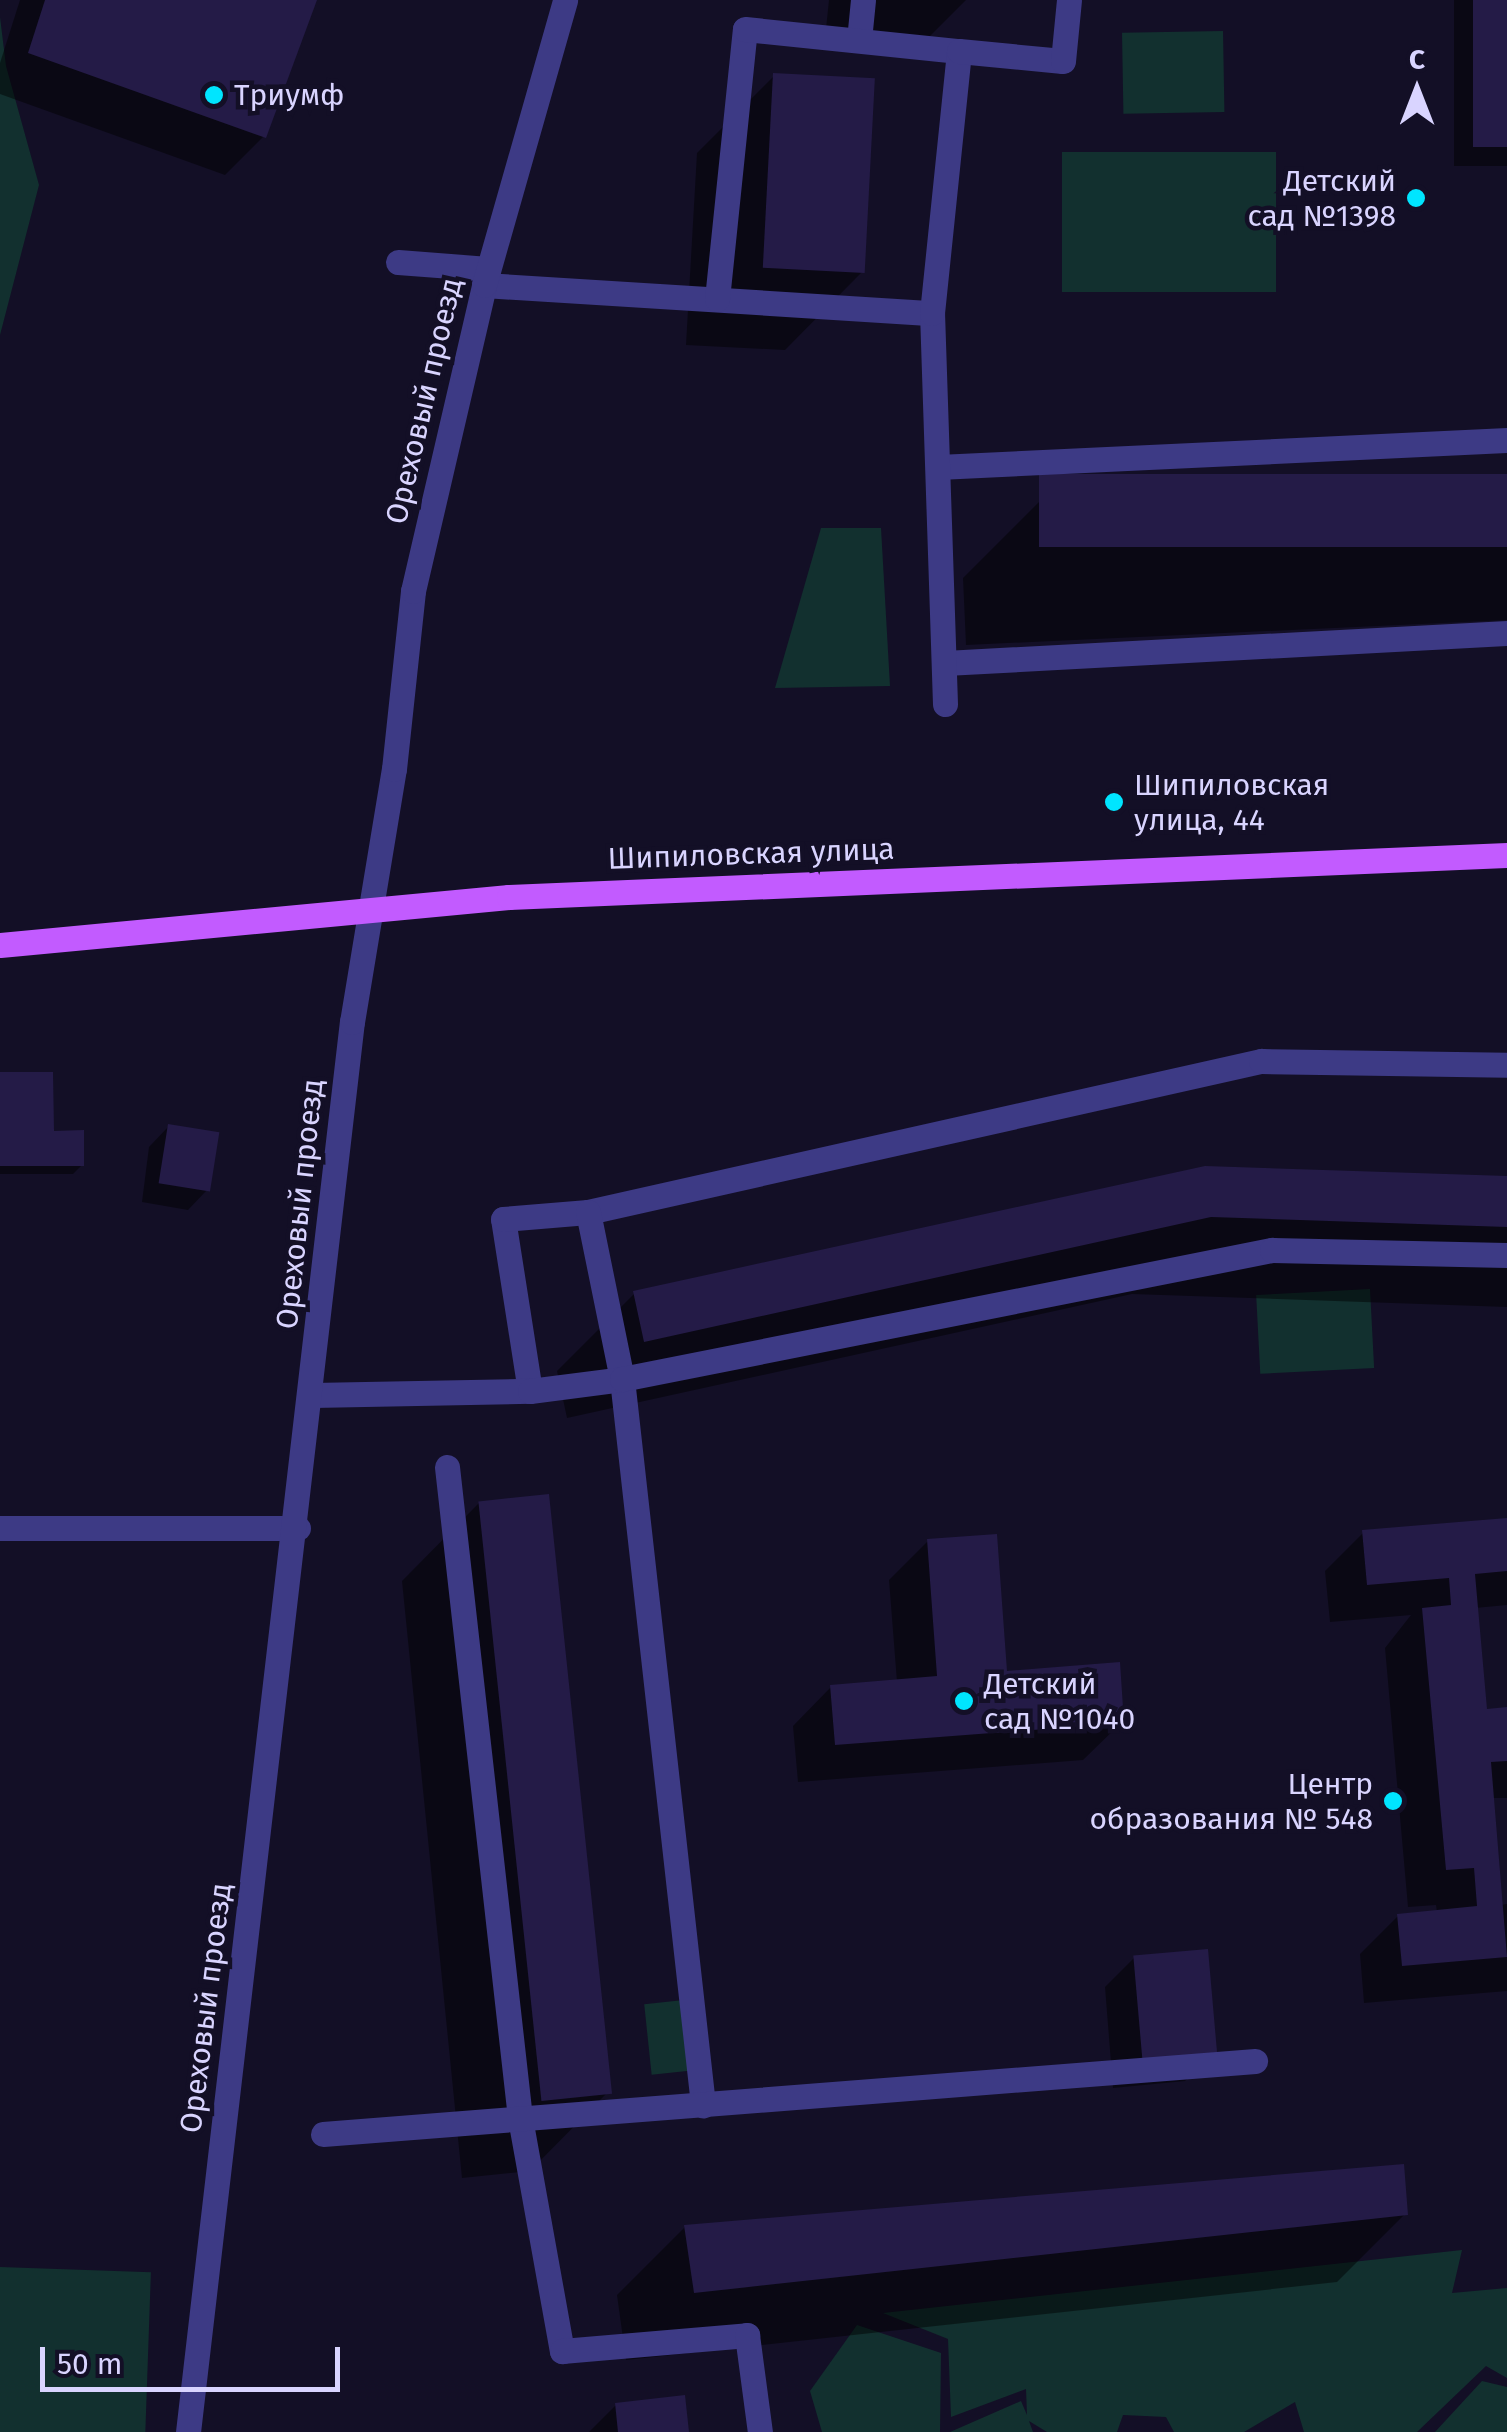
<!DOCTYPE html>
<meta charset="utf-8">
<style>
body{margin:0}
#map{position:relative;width:1507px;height:2432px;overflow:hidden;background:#130f26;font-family:"Fira Sans",sans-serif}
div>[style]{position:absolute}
.green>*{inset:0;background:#12302f;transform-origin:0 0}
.shadow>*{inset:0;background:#0007;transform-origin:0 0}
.building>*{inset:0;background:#241b47;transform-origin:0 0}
.minor>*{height:25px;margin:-12.5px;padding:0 12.5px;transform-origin:12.5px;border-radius:12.5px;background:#3d3a85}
.major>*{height:25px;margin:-12.5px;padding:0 12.5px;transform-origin:12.5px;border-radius:12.5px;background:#c25bff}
.dots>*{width:28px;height:28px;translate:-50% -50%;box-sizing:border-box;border:5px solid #130f26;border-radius:50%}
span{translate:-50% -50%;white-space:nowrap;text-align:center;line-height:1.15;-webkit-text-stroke:9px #130f26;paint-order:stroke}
.poi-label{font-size:30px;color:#d9d4ff}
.left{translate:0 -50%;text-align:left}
.right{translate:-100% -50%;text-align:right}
.street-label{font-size:30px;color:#d9d4ff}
.north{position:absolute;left:1367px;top:40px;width:100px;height:100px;-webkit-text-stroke:8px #130f26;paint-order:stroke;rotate:0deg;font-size:28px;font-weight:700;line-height:40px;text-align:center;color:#d9d4ff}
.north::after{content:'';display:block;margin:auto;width:35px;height:45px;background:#d9d4ff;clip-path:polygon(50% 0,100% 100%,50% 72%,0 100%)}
.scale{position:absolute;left:40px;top:2347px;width:300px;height:45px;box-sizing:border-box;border:5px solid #d9d4ff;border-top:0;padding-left:12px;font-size:30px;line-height:35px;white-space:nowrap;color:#d9d4ff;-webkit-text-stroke:8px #130f26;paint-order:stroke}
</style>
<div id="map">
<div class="green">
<div style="clip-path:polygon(0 17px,6px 66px,39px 185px,0 335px)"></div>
<div style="left:1223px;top:31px;width:81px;height:101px;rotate:89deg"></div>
<div style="left:1276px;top:152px;width:140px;height:214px;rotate:90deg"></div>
<div style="clip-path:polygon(821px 528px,881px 528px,890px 686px,775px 688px)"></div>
<div style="left:1370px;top:1289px;width:79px;height:114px;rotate:87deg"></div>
<div style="left:684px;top:2000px;width:71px;height:40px;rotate:84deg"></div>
<div style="clip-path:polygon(1462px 2250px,1452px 2293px,1507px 2288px,1507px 2378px,1486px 2366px,1417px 2432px,1304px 2432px,1295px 2402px,1244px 2432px,1174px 2432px,1166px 2417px,1123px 2415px,1117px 2432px,1047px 2432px,1029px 2421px,1033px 2432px,950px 2432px,1021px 2401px,1027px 2415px,1026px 2389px,951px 2417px,948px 2339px,883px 2313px)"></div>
<div style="left:0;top:2267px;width:151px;height:165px;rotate:2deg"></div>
<div style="clip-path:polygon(857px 2325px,941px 2353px,940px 2432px,822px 2432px,810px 2391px)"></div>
<div style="clip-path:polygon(1482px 2381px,1507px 2387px,1507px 2432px,1435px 2432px)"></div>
</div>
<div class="shadow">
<div style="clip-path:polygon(20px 0,314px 0,263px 137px,225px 175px,0 94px,0 63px)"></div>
<div style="clip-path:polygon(829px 0,966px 0,909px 57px,824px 48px)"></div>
<div style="left:1454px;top:0;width:53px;height:166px"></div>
<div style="clip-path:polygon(774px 76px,862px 272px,785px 350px,686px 345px,697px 153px)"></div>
<div style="clip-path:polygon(1507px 477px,1507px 620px,966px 645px,963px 578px,1041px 500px)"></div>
<div style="clip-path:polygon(0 1075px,82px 1165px,73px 1174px,0 1174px)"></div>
<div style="clip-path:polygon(168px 1127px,207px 1190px,188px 1210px,142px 1202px,149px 1147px)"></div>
<div style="clip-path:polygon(1205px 1168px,1507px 1179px,1507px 1307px,1132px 1294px,567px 1418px,557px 1371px,634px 1294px)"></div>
<div style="clip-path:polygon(479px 1503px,607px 2093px,530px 2171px,462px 2178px,402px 1581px)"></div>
<div style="clip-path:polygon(1507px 1520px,1507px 1605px,1475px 1608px,1485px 1711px,1507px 1709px,1507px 1798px,1492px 1798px,1501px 1905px,1507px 1904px,1507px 1991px,1364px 2003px,1360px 1954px,1398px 1916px,1437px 1912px,1436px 1905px,1408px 1907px,1385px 1648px,1411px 1615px,1330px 1622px,1325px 1571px,1363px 1533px)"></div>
<div style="clip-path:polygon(928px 1541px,1005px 1673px,1122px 1722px,1083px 1760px,798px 1782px,793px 1726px,831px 1687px,897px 1682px,889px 1580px)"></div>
<div style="clip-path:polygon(1134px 1958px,1215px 2052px,1185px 2081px,1113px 2088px,1105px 1987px)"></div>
<div style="clip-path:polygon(1405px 2214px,1337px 2282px,626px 2360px,617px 2295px,685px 2227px)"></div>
<div style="clip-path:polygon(616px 2405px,686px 2432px,589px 2432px)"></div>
</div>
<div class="building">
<div style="clip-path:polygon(45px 0,317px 0,266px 138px,28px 53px)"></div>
<div style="left:1473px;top:0;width:34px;height:147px"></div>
<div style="left:773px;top:73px;width:102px;height:195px;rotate:3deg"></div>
<div style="left:1507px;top:474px;width:73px;height:468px;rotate:90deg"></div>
<div style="clip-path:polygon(0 1072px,53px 1072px,54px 1131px,84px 1130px,84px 1166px,0 1166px)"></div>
<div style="left:168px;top:1124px;width:52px;height:60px;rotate:9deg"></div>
<div style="clip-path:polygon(1205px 1166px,1507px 1176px,1507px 1227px,1211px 1217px,644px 1342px,633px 1291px)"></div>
<div style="left:549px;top:1494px;width:603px;height:71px;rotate:84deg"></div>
<div style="clip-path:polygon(1507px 1518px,1507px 1571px,1475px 1574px,1487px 1709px,1507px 1707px,1507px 1761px,1491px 1762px,1507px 1957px,1402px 1966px,1397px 1914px,1477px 1906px,1474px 1868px,1446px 1870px,1422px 1608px,1451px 1605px,1449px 1578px,1367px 1585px,1362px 1530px)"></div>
<div style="clip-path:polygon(997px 1534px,1007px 1671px,1120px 1662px,1124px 1723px,835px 1745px,830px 1685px,937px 1676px,927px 1539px)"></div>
<div style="left:1208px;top:1949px;width:104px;height:75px;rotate:85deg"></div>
<div style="clip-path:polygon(1404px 2164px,1408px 2215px,694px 2293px,684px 2225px)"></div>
<div style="clip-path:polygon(685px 2395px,689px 2432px,618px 2432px,615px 2403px)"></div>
</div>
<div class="minor">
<div style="left:859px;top:40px;width:40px;rotate:-84.3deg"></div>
<div style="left:398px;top:262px;width:90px;rotate:4.4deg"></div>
<div style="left:484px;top:285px;width:449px;rotate:3.6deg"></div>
<div style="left:717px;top:299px;width:271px;rotate:-84.1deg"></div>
<div style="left:745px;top:29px;width:215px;rotate:5.9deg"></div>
<div style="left:938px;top:467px;width:570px;rotate:-2.72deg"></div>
<div style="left:945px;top:663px;width:563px;rotate:-3.06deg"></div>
<div style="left:945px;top:704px;width:391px;rotate:-91.9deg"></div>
<div style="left:932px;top:313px;width:263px;rotate:-84.1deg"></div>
<div style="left:959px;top:51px;width:104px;rotate:5.5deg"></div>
<div style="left:1063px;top:61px;width:61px;rotate:-84.4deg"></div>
<div style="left:588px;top:1212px;width:690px;rotate:-12.65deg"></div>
<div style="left:1261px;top:1061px;width:246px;rotate:0.9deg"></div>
<div style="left:530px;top:1391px;width:174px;rotate:-98.9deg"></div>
<div style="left:503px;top:1219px;width:85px;rotate:-4.7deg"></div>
<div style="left:588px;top:1212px;width:170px;rotate:78.5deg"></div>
<div style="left:622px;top:1379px;width:731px;rotate:83.63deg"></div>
<div style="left:312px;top:1395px;width:218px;rotate:-1.1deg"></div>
<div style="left:530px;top:1391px;width:93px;rotate:-7.4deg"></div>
<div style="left:622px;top:1379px;width:663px;rotate:-11.23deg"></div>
<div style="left:1272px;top:1250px;width:235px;rotate:1.2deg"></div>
<div style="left:447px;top:1467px;width:655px;rotate:83.6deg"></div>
<div style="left:520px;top:2118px;width:237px;rotate:79.8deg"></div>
<div style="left:562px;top:2351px;width:186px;rotate:-4.9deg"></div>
<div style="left:747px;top:2335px;width:98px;rotate:82.4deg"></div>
<div style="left:0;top:1528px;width:298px"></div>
<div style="left:323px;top:2134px;width:935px;rotate:-4.48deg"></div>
<div style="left:188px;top:2432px;width:1420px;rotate:-83.37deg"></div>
<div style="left:352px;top:1022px;width:256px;rotate:-80.6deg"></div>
<div style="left:394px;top:769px;width:179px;rotate:-83.9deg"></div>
<div style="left:413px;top:591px;width:314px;rotate:-76.9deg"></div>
<div style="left:484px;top:285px;width:296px;rotate:-74.1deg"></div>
</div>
<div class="major">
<div style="left:0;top:945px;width:511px;rotate:-5.39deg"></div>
<div style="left:509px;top:897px;width:999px;rotate:-2.41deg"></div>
</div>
<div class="dots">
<div style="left:214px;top:95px;background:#00e5ff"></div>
<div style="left:1416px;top:198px;background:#00e5ff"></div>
<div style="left:1114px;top:802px;background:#00e5ff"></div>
<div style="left:964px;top:1701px;background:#00e5ff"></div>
<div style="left:1393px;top:1801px;background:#00e5ff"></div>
</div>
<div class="poi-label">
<span class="left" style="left:234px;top:95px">Триумф</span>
<span class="right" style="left:1396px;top:198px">Детский<br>сад №1398</span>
<span class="left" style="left:1134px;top:802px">Шипиловская<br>улица, 44</span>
<span class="left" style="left:984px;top:1701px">Детский<br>сад №1040</span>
<span class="right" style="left:1373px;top:1801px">Центр<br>образования № 548</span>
</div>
<div class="street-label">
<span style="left:424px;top:401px;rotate:-77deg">Ореховый проезд</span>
<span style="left:751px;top:854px;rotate:-2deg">Шипиловская улица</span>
<span style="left:300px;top:1204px;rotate:-84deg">Ореховый проезд</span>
<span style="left:206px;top:2008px;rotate:-83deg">Ореховый проезд</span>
</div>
<div class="north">С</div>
<div class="scale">50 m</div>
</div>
